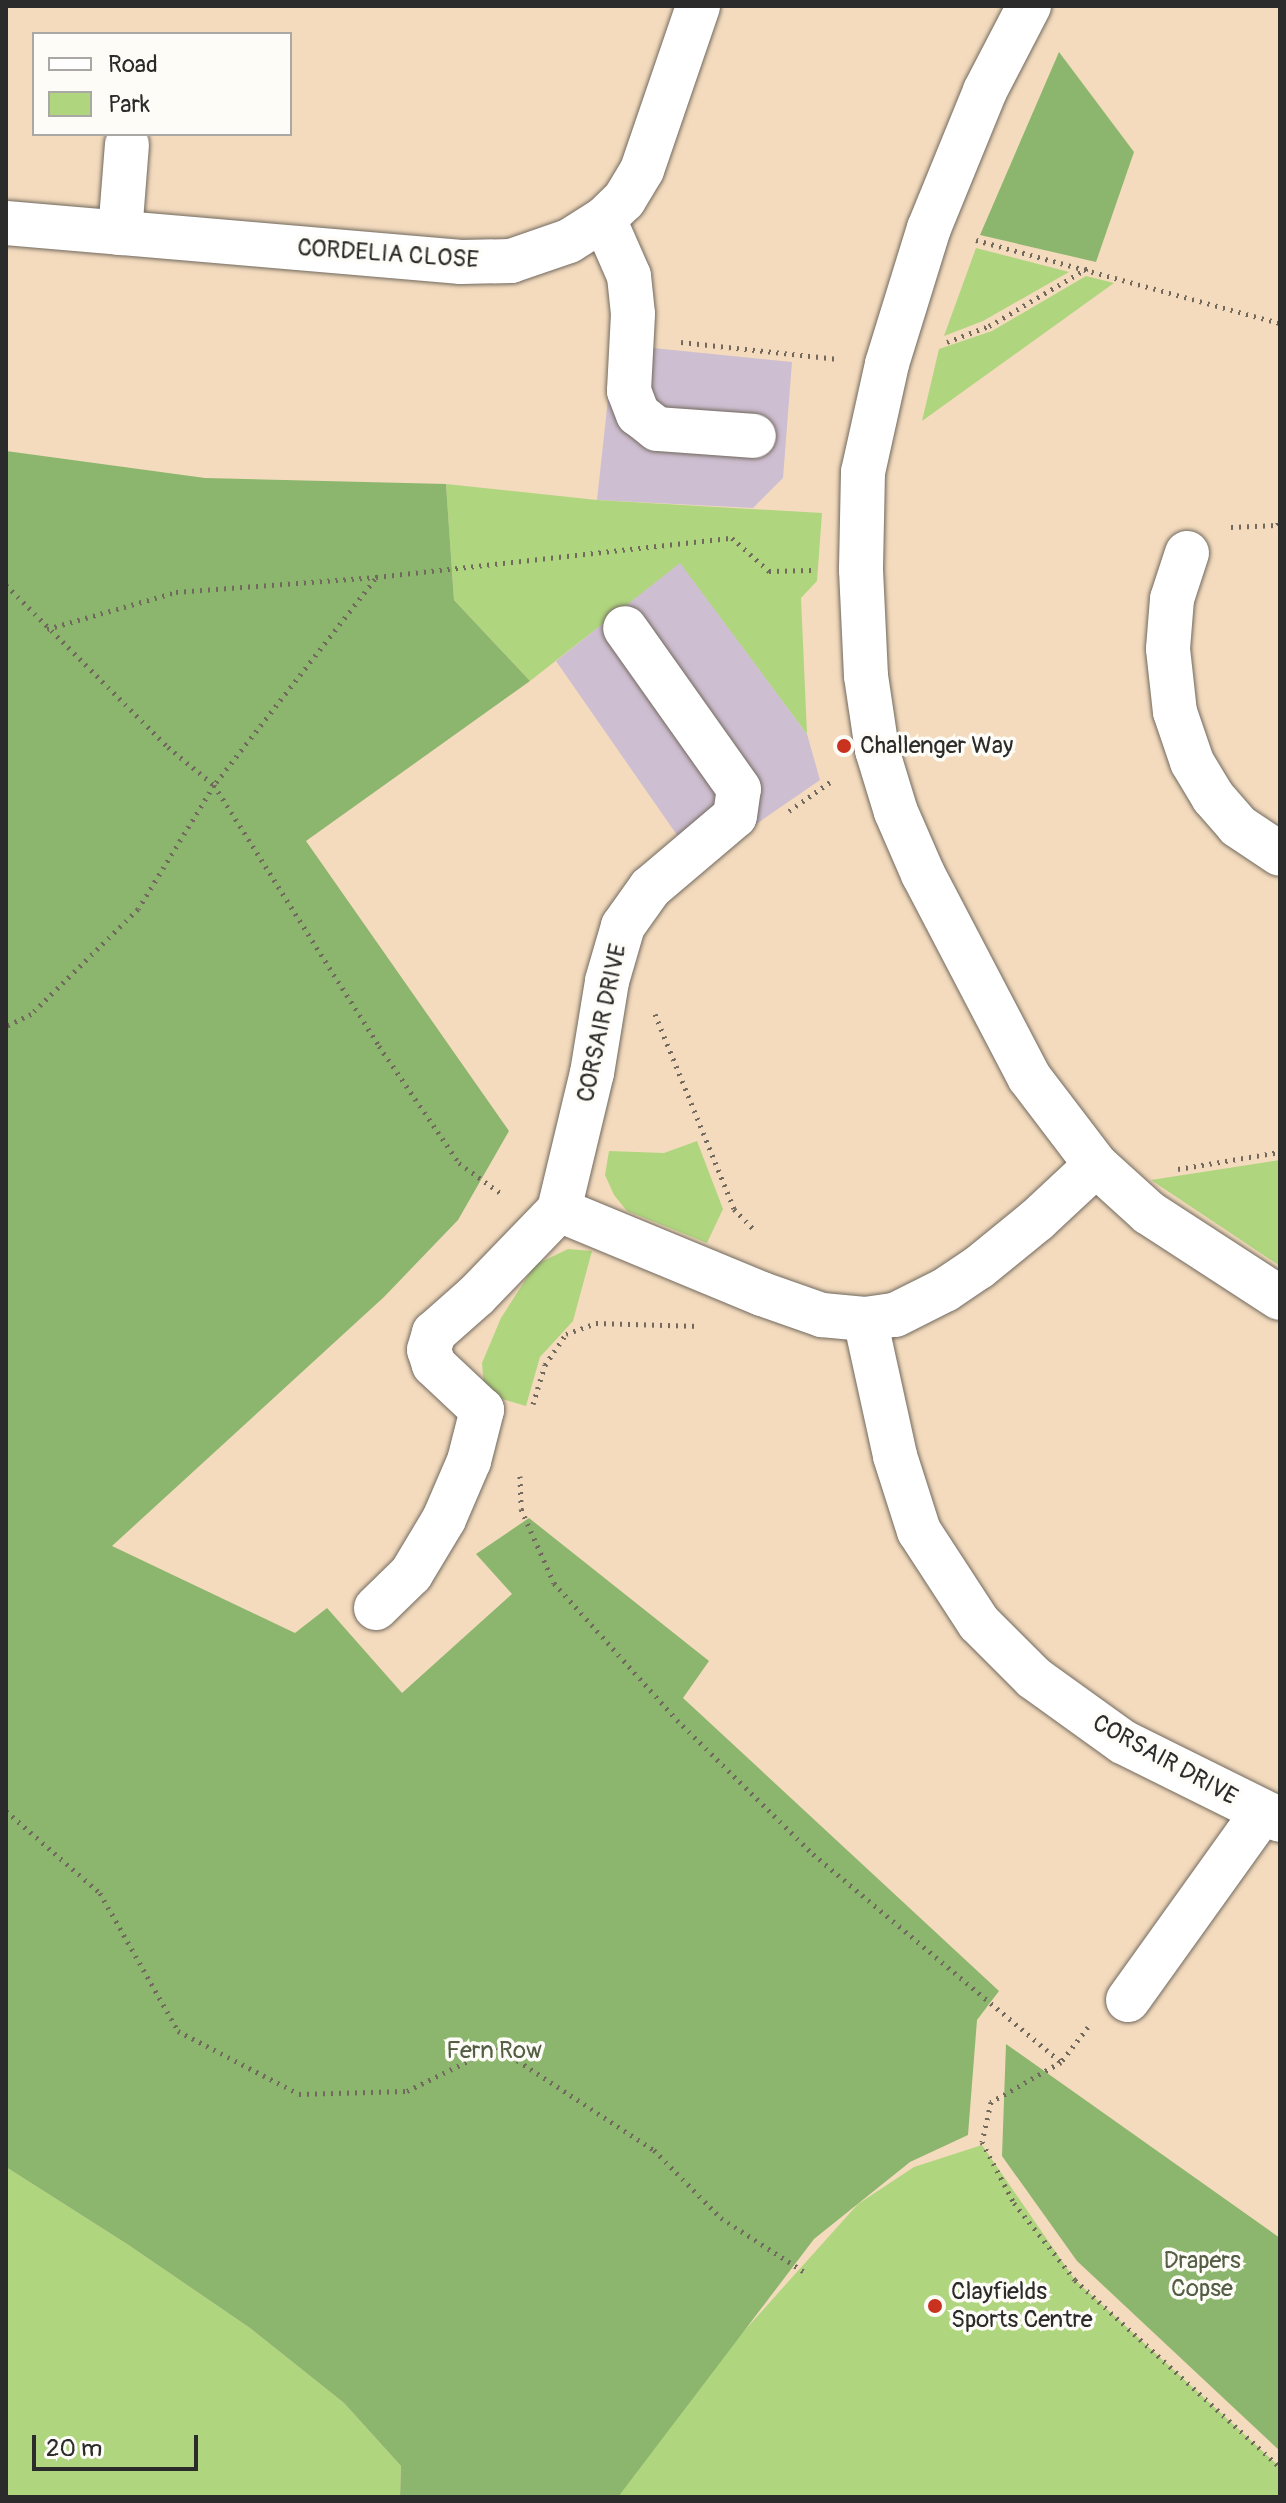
<!DOCTYPE html>
<style>
body{margin:0}
#map{position:relative;width:1286px;height:2503px;overflow:hidden;background:#f4dbbe;font-family:Pangolin,sans-serif}
div>[style]{position:absolute}
.industrial>*{inset:0;background:#cebed1}
.green>*{inset:0;background:#b0d57f}
.forest>*{inset:0;background:#8cb66e}
.path>*{height:5px;margin-top:-2.5px;transform-origin:0;background:repeating-linear-gradient(90deg,#71695e 0 2px,transparent 0 8px)}
.roads{filter:drop-shadow(0 0 2px #71695e) drop-shadow(0 0 2px #71695e)}
.minor>*{height:44px;margin:-22px;padding:0 22px;transform-origin:22px;border-radius:22px;background:#fff}
.dots>*{width:22px;height:22px;translate:-50% -50%;box-sizing:border-box;border:4px solid #fdfcf7;border-radius:50%}
span{translate:-50% -50%;white-space:nowrap;text-align:center;line-height:1.15;-webkit-text-stroke:7px #fdfcf7;paint-order:stroke}
.street-label{font-size:24px;color:#2b2b2b}
.poi-label{font-size:24px;color:#2b2b2b}
.left{translate:0 -50%;text-align:left}
.park-label{font-size:24px;color:#535e44}
.frame{position:absolute;inset:0;border:8px solid #2b2b2b;pointer-events:none}
.legend{position:absolute;left:32px;top:32px;width:260px;height:104px;box-sizing:border-box;background:#fdfcf7;border:2px solid #a9a8a5;margin:0;padding:10px 14px;list-style:none;font-size:24px;color:#2b2b2b}
.legend li{display:flex;align-items:center;gap:16px;height:40px}
.legend b{width:40px;border:2px solid #a9a8a5}
.scale{position:absolute;left:32px;top:2435px;width:166px;height:36px;box-sizing:border-box;border:4px solid #2b2b2b;border-top:0;padding-left:10px;font-size:24px;line-height:28px;white-space:nowrap;color:#2b2b2b;-webkit-text-stroke:6px #fdfcf7;paint-order:stroke}
</style>
<div id="map">
<div class="industrial">
<div style="clip-path:polygon(614px 344px,792px 362px,783px 478px,753px 508px,597px 500px)"></div>
<div style="clip-path:polygon(680px 562px,807px 734px,820px 780px,723px 847px,686px 848px,556px 661px)"></div>
</div>
<div class="green">
<div style="clip-path:polygon(976px 248px,1069px 272px,983px 321px,944px 336px)"></div>
<div style="clip-path:polygon(1086px 276px,1114px 283px,922px 421px,939px 349px,992px 331px)"></div>
<div style="clip-path:polygon(446px 484px,597px 500px,822px 513px,817px 581px,801px 598px,807px 734px,680px 563px,530px 681px,454px 600px)"></div>
<div style="clip-path:polygon(697px 1141px,723px 1209px,707px 1243px,627px 1211px,614px 1195px,605px 1175px,609px 1151px,664px 1153px)"></div>
<div style="clip-path:polygon(1280px 1160px,1280px 1266px,1151px 1180px)"></div>
<div style="clip-path:polygon(568px 1249px,592px 1251px,573px 1321px,540px 1357px,526px 1406px,499px 1398px,484px 1387px,482px 1363px,501px 1318px,535px 1265px)"></div>
<div style="clip-path:polygon(982px 2145px,1075px 2280px,1280px 2467px,1280px 2497px,602px 2497px,691px 2390px,858px 2204px,914px 2167px)"></div>
<div style="clip-path:polygon(6px 2167px,127px 2244px,250px 2328px,344px 2403px,401px 2466px,400px 2497px,6px 2497px)"></div>
</div>
<div class="forest">
<div style="clip-path:polygon(1059px 52px,1134px 152px,1096px 262px,980px 235px)"></div>
<div style="clip-path:polygon(6px 451px,205px 478px,446px 484px,454px 600px,530px 681px,306px 841px,509px 1131px,458px 1220px,384px 1297px,112px 1546px,295px 1633px,327px 1608px,402px 1693px,512px 1594px,476px 1554px,529px 1518px,709px 1661px,683px 1698px,999px 1991px,977px 2020px,968px 2135px,910px 2162px,814px 2239px,618px 2497px,400px 2497px,401px 2466px,344px 2403px,250px 2328px,127px 2244px,6px 2167px)"></div>
<div style="clip-path:polygon(1006px 2044px,1280px 2238px,1280px 2451px,1077px 2261px,1002px 2156px)"></div>
</div>
<div class="path">
<div style="left:976px;top:240px;width:315px;rotate:15.3deg"></div>
<div style="left:681px;top:342px;width:158px;rotate:6.2deg"></div>
<div style="left:947px;top:342px;width:45px;rotate:-20.9deg"></div>
<div style="left:989px;top:326px;width:115px;rotate:-30.4deg"></div>
<div style="left:1231px;top:527px;width:46px;rotate:-2.5deg"></div>
<div style="left:1277px;top:525px;width:5px;rotate:-53deg"></div>
<div style="left:375px;top:579px;width:261px;rotate:128deg"></div>
<div style="left:214px;top:785px;width:309px;rotate:57.7deg"></div>
<div style="left:379px;top:1046px;width:142px;rotate:55.6deg"></div>
<div style="left:459px;top:1163px;width:54px;rotate:36deg"></div>
<div style="left:6px;top:585px;width:229px;rotate:45deg"></div>
<div style="left:168px;top:747px;width:60px;rotate:39.6deg"></div>
<div style="left:214px;top:785px;width:145px;rotate:121.5deg"></div>
<div style="left:138px;top:909px;width:150px;rotate:135.5deg"></div>
<div style="left:31px;top:1014px;width:28px;rotate:154deg"></div>
<div style="left:47px;top:629px;width:134px;rotate:-16deg"></div>
<div style="left:176px;top:592px;width:201px;rotate:-4.3deg"></div>
<div style="left:376px;top:577px;width:358px;rotate:-6.3deg"></div>
<div style="left:732px;top:538px;width:50px;rotate:41.7deg"></div>
<div style="left:769px;top:571px;width:43px;rotate:-1.3deg"></div>
<div style="left:789px;top:811px;width:54px;rotate:-35.2deg"></div>
<div style="left:655px;top:1014px;width:210px;rotate:67.9deg"></div>
<div style="left:734px;top:1209px;width:29px;rotate:46deg"></div>
<div style="left:1178px;top:1169px;width:103px;rotate:-9.5deg"></div>
<div style="left:533px;top:1404px;width:41px;rotate:-72.9deg"></div>
<div style="left:545px;top:1365px;width:37px;rotate:-56deg"></div>
<div style="left:566px;top:1334px;width:32px;rotate:-20deg"></div>
<div style="left:596px;top:1323px;width:104px;rotate:1.7deg"></div>
<div style="left:520px;top:1476px;width:33px;rotate:88deg"></div>
<div style="left:521px;top:1509px;width:81px;rotate:66deg"></div>
<div style="left:554px;top:1583px;width:184px;rotate:48.1deg"></div>
<div style="left:677px;top:1720px;width:191px;rotate:44.6deg"></div>
<div style="left:813px;top:1854px;width:324px;rotate:40deg"></div>
<div style="left:6px;top:1811px;width:125px;rotate:41.1deg"></div>
<div style="left:100px;top:1893px;width:159px;rotate:60.5deg"></div>
<div style="left:178px;top:2031px;width:136px;rotate:27.5deg"></div>
<div style="left:299px;top:2094px;width:108px;rotate:-1.6deg"></div>
<div style="left:407px;top:2091px;width:100px;rotate:-26.1deg"></div>
<div style="left:497px;top:2047px;width:188px;rotate:33.3deg"></div>
<div style="left:654px;top:2150px;width:95px;rotate:45.4deg"></div>
<div style="left:721px;top:2218px;width:101px;rotate:32.9deg"></div>
<div style="left:1088px;top:2027px;width:44px;rotate:127.6deg"></div>
<div style="left:1061px;top:2062px;width:81px;rotate:150.3deg"></div>
<div style="left:991px;top:2102px;width:41px;rotate:102.7deg"></div>
<div style="left:982px;top:2142px;width:69px;rotate:62.3deg"></div>
<div style="left:1014px;top:2203px;width:98px;rotate:51.6deg"></div>
<div style="left:1075px;top:2280px;width:277px;rotate:42.4deg"></div>
</div>
<div class="roads">
<div class="minor">
<div style="left:1029px;top:6px;width:96px;rotate:117.4deg"></div>
<div style="left:985px;top:91px;width:148px;rotate:112.2deg"></div>
<div style="left:929px;top:228px;width:142px;rotate:107.2deg"></div>
<div style="left:887px;top:364px;width:111px;rotate:102.5deg"></div>
<div style="left:863px;top:472px;width:98px;rotate:91.2deg"></div>
<div style="left:861px;top:570px;width:106px;rotate:87.3deg"></div>
<div style="left:866px;top:676px;width:75px;rotate:81.5deg"></div>
<div style="left:877px;top:750px;width:65px;rotate:73deg"></div>
<div style="left:896px;top:812px;width:68px;rotate:66.5deg"></div>
<div style="left:923px;top:874px;width:229px;rotate:62.4deg"></div>
<div style="left:1029px;top:1077px;width:111px;rotate:52.7deg"></div>
<div style="left:1096px;top:1165px;width:72px;rotate:42.2deg"></div>
<div style="left:1149px;top:1213px;width:156px;rotate:33deg"></div>
<div style="left:604px;top:219px;width:62px;rotate:66.3deg"></div>
<div style="left:629px;top:276px;width:38px;rotate:84deg"></div>
<div style="left:633px;top:314px;width:77px;rotate:93deg"></div>
<div style="left:629px;top:391px;width:25px;rotate:69deg"></div>
<div style="left:638px;top:414px;width:24px;rotate:38deg"></div>
<div style="left:657px;top:429px;width:97px;rotate:4.1deg"></div>
<div style="left:6px;top:223px;width:457px;rotate:4.9deg"></div>
<div style="left:461px;top:262px;width:50px;rotate:-1.1deg"></div>
<div style="left:511px;top:261px;width:61px;rotate:-19deg"></div>
<div style="left:569px;top:241px;width:41px;rotate:-32.2deg"></div>
<div style="left:604px;top:219px;width:28px;rotate:-44deg"></div>
<div style="left:624px;top:200px;width:35px;rotate:-59deg"></div>
<div style="left:642px;top:170px;width:173px;rotate:-71.1deg"></div>
<div style="left:120px;top:233px;width:89px;rotate:-85.5deg"></div>
<div style="left:1187px;top:553px;width:48px;rotate:108.1deg"></div>
<div style="left:1172px;top:599px;width:50px;rotate:94.6deg"></div>
<div style="left:1168px;top:649px;width:63px;rotate:83.7deg"></div>
<div style="left:1175px;top:712px;width:53px;rotate:71.2deg"></div>
<div style="left:1192px;top:762px;width:41px;rotate:59deg"></div>
<div style="left:1213px;top:797px;width:38px;rotate:49deg"></div>
<div style="left:1238px;top:826px;width:50px;rotate:33.7deg"></div>
<div style="left:559px;top:1210px;width:220px;rotate:22.5deg"></div>
<div style="left:762px;top:1294px;width:64px;rotate:19.3deg"></div>
<div style="left:822px;top:1315px;width:43px;rotate:5.3deg"></div>
<div style="left:865px;top:1319px;width:30px;rotate:-8deg"></div>
<div style="left:895px;top:1315px;width:56px;rotate:-26.6deg"></div>
<div style="left:945px;top:1290px;width:40px;rotate:-34deg"></div>
<div style="left:978px;top:1268px;width:77px;rotate:-39.2deg"></div>
<div style="left:1038px;top:1219px;width:79px;rotate:-43deg"></div>
<div style="left:865px;top:1319px;width:140px;rotate:77.6deg"></div>
<div style="left:895px;top:1456px;width:79px;rotate:72.3deg"></div>
<div style="left:919px;top:1531px;width:110px;rotate:56.9deg"></div>
<div style="left:979px;top:1623px;width:78px;rotate:45deg"></div>
<div style="left:1034px;top:1678px;width:110px;rotate:35.7deg"></div>
<div style="left:1123px;top:1742px;width:175px;rotate:26.4deg"></div>
<div style="left:376px;top:1608px;width:49px;rotate:-44.2deg"></div>
<div style="left:411px;top:1574px;width:64px;rotate:-59deg"></div>
<div style="left:444px;top:1519px;width:63px;rotate:-66.7deg"></div>
<div style="left:469px;top:1461px;width:53px;rotate:-75.7deg"></div>
<div style="left:482px;top:1410px;width:66px;rotate:-136.8deg"></div>
<div style="left:434px;top:1365px;width:16px;rotate:-108deg"></div>
<div style="left:429px;top:1350px;width:18px;rotate:-74deg"></div>
<div style="left:434px;top:1333px;width:57px;rotate:-41.5deg"></div>
<div style="left:477px;top:1295px;width:118px;rotate:-46deg"></div>
<div style="left:559px;top:1210px;width:141px;rotate:-76.5deg"></div>
<div style="left:592px;top:1073px;width:93px;rotate:-80.7deg"></div>
<div style="left:607px;top:981px;width:57px;rotate:-73.8deg"></div>
<div style="left:623px;top:926px;width:47px;rotate:-54.6deg"></div>
<div style="left:650px;top:888px;width:111px;rotate:-40.3deg"></div>
<div style="left:735px;top:816px;width:27px;rotate:-82deg"></div>
<div style="left:739px;top:789px;width:197px;rotate:-125.3deg"></div>
<div style="left:1128px;top:2000px;width:230px;rotate:-54.4deg"></div>
</div>
</div>
<div class="dots">
<div style="left:844px;top:746px;background:#c8321e"></div>
<div style="left:935px;top:2306px;background:#c8321e"></div>
</div>
<div class="street-label">
<span style="left:388px;top:254px;rotate:4deg">CORDELIA CLOSE</span>
<span style="left:602px;top:1023px;rotate:-78deg">CORSAIR DRIVE</span>
<span style="left:1165px;top:1760px;rotate:29deg">CORSAIR DRIVE</span>
</div>
<div class="poi-label">
<span class="left" style="left:860px;top:746px">Challenger Way</span>
<span class="left" style="left:951px;top:2306px">Clayfields<br>Sports Centre</span>
</div>
<div class="park-label">
<span style="left:494px;top:2051px">Fern Row</span>
<span style="left:1202px;top:2275px">Drapers<br>Copse</span>
</div>
<div class="frame"></div>
<ul class="legend">
<li><b style="height:10px;background:#fff"></b>Road</li>
<li><b style="height:22px;background:#b0d57f"></b>Park</li>
</ul>
<div class="scale">20 m</div>
</div>
